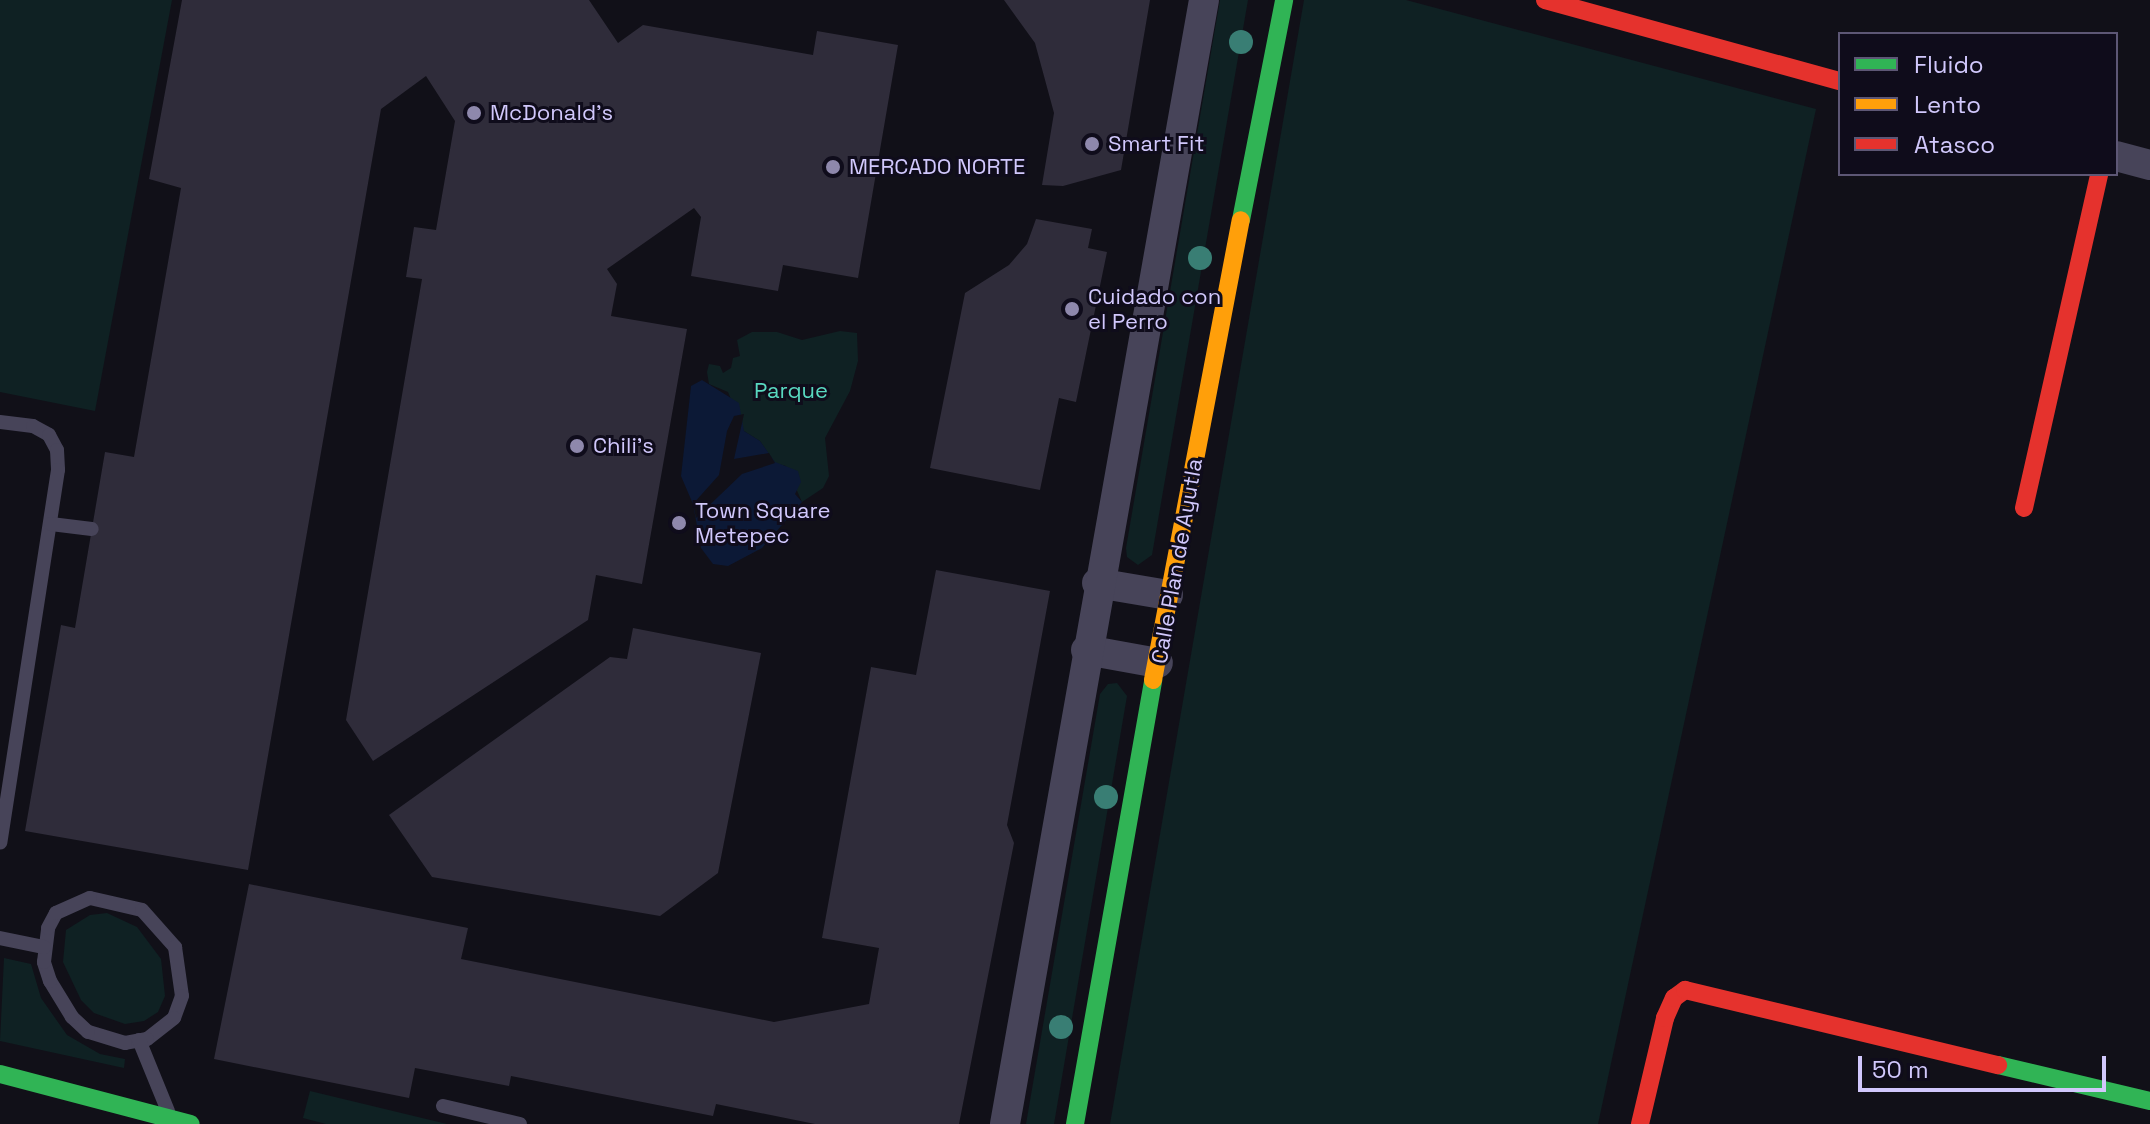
<!DOCTYPE html>
<style>
body{margin:0}
#map{position:relative;width:2150px;height:1124px;overflow:hidden;background:#111018;font-family:"Space Grotesk",sans-serif}
div>[style]{position:absolute}
.green>*{inset:0;background:#0f2123}
.water>*{inset:0;background:#0c1936}
.pier>*{inset:0;background:#111018}
.building>*{inset:0;background:#2f2c3a}
.lane>*{height:14px;margin:-7px;padding:0 7px;transform-origin:7px;border-radius:7px;background:#474459}
.street>*{height:30px;margin:-15px;padding:0 15px;transform-origin:15px;border-radius:15px;background:#474459}
.fast>*{height:18px;margin:-9px;padding:0 9px;transform-origin:9px;border-radius:9px;background:#30b455}
.slow>*{height:18px;margin:-9px;padding:0 9px;transform-origin:9px;border-radius:9px;background:#ff9f0a}
.jam>*{height:18px;margin:-9px;padding:0 9px;transform-origin:9px;border-radius:9px;background:#e5322d}
.trees>*{width:24px;height:24px;margin:-12px;border-radius:50%;background:#397e74}
.dots>*{width:22px;height:22px;translate:-50% -50%;box-sizing:border-box;border:4px solid #0f0c1b;border-radius:50%}
span{translate:-50% -50%;white-space:nowrap;text-align:center;line-height:1.15;-webkit-text-stroke:6px #0f0c1b;paint-order:stroke}
.poi-label{font-size:22px;color:#d1c8fc}
.left{translate:0 -50%;text-align:left}
.park-label{font-size:22px;color:#59d8c0}
.street-label{font-size:22px;color:#d1c8fc}
.legend{position:absolute;left:1838px;top:32px;width:280px;height:144px;box-sizing:border-box;background:#0f0c1b;border:2px solid #5d5775;margin:0;padding:10px 14px;list-style:none;font-size:24px;color:#d1c8fc}
.legend li{display:flex;align-items:center;gap:16px;height:40px}
.legend b{width:40px;border:2px solid #5d5775}
.scale{position:absolute;left:1858px;top:1056px;width:248px;height:36px;box-sizing:border-box;border:4px solid #d1c8fc;border-top:0;padding-left:10px;font-size:24px;line-height:28px;white-space:nowrap;color:#d1c8fc;-webkit-text-stroke:6px #0f0c1b;paint-order:stroke}
</style>
<div id="map">
<div class="green">
<div style="clip-path:polygon(0 0,172px 0,95px 411px,0 392px)"></div>
<div style="clip-path:polygon(1220px 0,1248px 0,1152px 555px,1138px 565px,1127px 557px,1126px 548px)"></div>
<div style="clip-path:polygon(1304px 0,1406px 0,1816px 109px,1598px 1124px,1110px 1124px)"></div>
<div style="clip-path:polygon(840px 331px,857px 333px,858px 361px,850px 391px,825px 438px,829px 476px,823px 488px,802px 502px,786px 466px,775px 463px,760px 441px,744px 431px,728px 392px,709px 384px,707px 372px,709px 364px,720px 366px,723px 373px,731px 368px,733px 358px,740px 356px,737px 340px,752px 332px,777px 332px,802px 340px)"></div>
<div style="clip-path:polygon(1117px 683px,1127px 696px,1054px 1124px,1026px 1124px,1100px 694px,1108px 684px)"></div>
<div style="clip-path:polygon(107px 913px,137px 927px,161px 959px,165px 996px,158px 1012px,144px 1021px,125px 1024px,94px 1013px,81px 1000px,63px 962px,66px 930px,90px 915px)"></div>
<div style="clip-path:polygon(4px 958px,31px 964px,41px 998px,67px 1035px,100px 1054px,125px 1059px,124px 1068px,0 1041px)"></div>
<div style="clip-path:polygon(310px 1091px,447px 1124px,326px 1124px,303px 1118px)"></div>
</div>
<div class="water">
<div style="clip-path:polygon(702px 380px,739px 403px,744px 431px,760px 441px,775px 462px,798px 471px,801px 482px,795px 494px,802px 502px,762px 548px,728px 566px,713px 564px,701px 548px,693px 504px,681px 476px,691px 386px)"></div>
</div>
<div class="pier">
<div style="clip-path:polygon(744px 414px,734px 459px,769px 453px,775px 463px,742px 474px,696px 518px,693px 504px,719px 475px,727px 431px,734px 416px)"></div>
</div>
<div class="building">
<div style="clip-path:polygon(182px 0,589px 0,618px 43px,643px 25px,813px 55px,817px 31px,898px 45px,858px 278px,783px 265px,778px 291px,691px 276px,701px 217px,694px 208px,607px 269px,617px 284px,611px 316px,687px 329px,642px 584px,596px 575px,588px 620px,373px 761px,346px 720px,422px 279px,406px 277px,414px 227px,436px 230px,455px 121px,426px 76px,381px 109px,248px 870px,25px 831px,61px 625px,75px 628px,105px 452px,134px 457px,181px 188px,149px 179px)"></div>
<div style="clip-path:polygon(1004px 0,1150px 0,1121px 170px,1063px 186px,1042px 185px,1054px 113px,1035px 43px)"></div>
<div style="clip-path:polygon(1036px 219px,1092px 229px,1088px 248px,1107px 252px,1076px 402px,1059px 398px,1040px 490px,930px 468px,965px 293px,1009px 265px,1027px 244px)"></div>
<div style="clip-path:polygon(936px 570px,1050px 591px,1007px 825px,1014px 843px,959px 1124px,815px 1124px,716px 1104px,713px 1116px,511px 1076px,509px 1086px,415px 1068px,409px 1098px,214px 1059px,249px 884px,468px 928px,461px 959px,774px 1022px,869px 1004px,879px 948px,822px 938px,871px 667px,916px 675px)"></div>
<div style="clip-path:polygon(633px 628px,761px 653px,718px 873px,660px 916px,432px 877px,389px 815px,610px 657px,627px 659px)"></div>
</div>
<div class="lane">
<div style="left:0;top:422px;width:33px;rotate:7deg"></div>
<div style="left:33px;top:426px;width:18px;rotate:29deg"></div>
<div style="left:49px;top:435px;width:17px;rotate:62deg"></div>
<div style="left:57px;top:450px;width:20px;rotate:87deg"></div>
<div style="left:58px;top:470px;width:377px;rotate:98.8deg"></div>
<div style="left:51px;top:524px;width:41px;rotate:7deg"></div>
<div style="left:90px;top:898px;width:53px;rotate:13deg"></div>
<div style="left:142px;top:910px;width:50px;rotate:48.3deg"></div>
<div style="left:175px;top:947px;width:49px;rotate:81.9deg"></div>
<div style="left:182px;top:996px;width:23px;rotate:110deg"></div>
<div style="left:174px;top:1018px;width:34px;rotate:142deg"></div>
<div style="left:147px;top:1039px;width:22px;rotate:170deg"></div>
<div style="left:125px;top:1043px;width:39px;rotate:-163deg"></div>
<div style="left:88px;top:1032px;width:22px;rotate:-137deg"></div>
<div style="left:72px;top:1017px;width:42px;rotate:-121.4deg"></div>
<div style="left:50px;top:981px;width:20px;rotate:-108deg"></div>
<div style="left:44px;top:962px;width:34px;rotate:-83deg"></div>
<div style="left:48px;top:928px;width:17px;rotate:-62deg"></div>
<div style="left:56px;top:913px;width:37px;rotate:-24deg"></div>
<div style="left:0;top:938px;width:45px;rotate:11.6deg"></div>
<div style="left:139px;top:1040px;width:77px;rotate:67.8deg"></div>
<div style="left:443px;top:1106px;width:79px;rotate:13.2deg"></div>
</div>
<div class="street">
<div style="left:2116px;top:156px;width:35px;rotate:15deg"></div>
<div style="left:1097px;top:583px;width:72px;rotate:9.6deg"></div>
<div style="left:1086px;top:650px;width:73px;rotate:10.2deg"></div>
<div style="left:1005px;top:1124px;width:1141px;rotate:-79.96deg"></div>
</div>
<div class="fast">
<div style="left:1241px;top:220px;width:224px;rotate:-78.9deg"></div>
<div style="left:1998px;top:1065px;width:156px;rotate:13.3deg"></div>
<div style="left:0;top:1074px;width:197px;rotate:14.7deg"></div>
<div style="left:1075px;top:1124px;width:451px;rotate:-80deg"></div>
</div>
<div class="slow">
<div style="left:1153px;top:680px;width:468px;rotate:-79.2deg"></div>
</div>
<div class="jam">
<div style="left:1545px;top:0;width:306px;rotate:15.4deg"></div>
<div style="left:2024px;top:508px;width:342px;rotate:-77.3deg"></div>
<div style="left:1640px;top:1124px;width:109px;rotate:-76.7deg"></div>
<div style="left:1665px;top:1018px;width:22px;rotate:-66deg"></div>
<div style="left:1674px;top:998px;width:14px;rotate:-36deg"></div>
<div style="left:1685px;top:990px;width:322px;rotate:13.5deg"></div>
</div>
<div class="trees">
<div style="left:1241px;top:42px"></div>
<div style="left:1200px;top:258px"></div>
<div style="left:1106px;top:797px"></div>
<div style="left:1061px;top:1027px"></div>
</div>
<div class="dots">
<div style="left:474px;top:113px;background:#8e88ac"></div>
<div style="left:1092px;top:144px;background:#8e88ac"></div>
<div style="left:833px;top:167px;background:#8e88ac"></div>
<div style="left:1072px;top:309px;background:#8e88ac"></div>
<div style="left:577px;top:446px;background:#8e88ac"></div>
<div style="left:679px;top:523px;background:#8e88ac"></div>
</div>
<div class="poi-label">
<span class="left" style="left:490px;top:113px">McDonald's</span>
<span class="left" style="left:1108px;top:144px">Smart Fit</span>
<span class="left" style="left:849px;top:167px">MERCADO NORTE</span>
<span class="left" style="left:1088px;top:309px">Cuidado con<br>el Perro</span>
<span class="left" style="left:593px;top:446px">Chili's</span>
<span class="left" style="left:695px;top:523px">Town Square<br>Metepec</span>
</div>
<div class="park-label">
<span style="left:791px;top:391px">Parque</span>
</div>
<div class="street-label">
<span style="left:1177px;top:561px;rotate:-80deg">Calle Plan de Ayutla</span>
</div>
<ul class="legend">
<li><b style="height:10px;background:#30b455"></b>Fluido</li>
<li><b style="height:10px;background:#ff9f0a"></b>Lento</li>
<li><b style="height:10px;background:#e5322d"></b>Atasco</li>
</ul>
<div class="scale">50 m</div>
</div>
